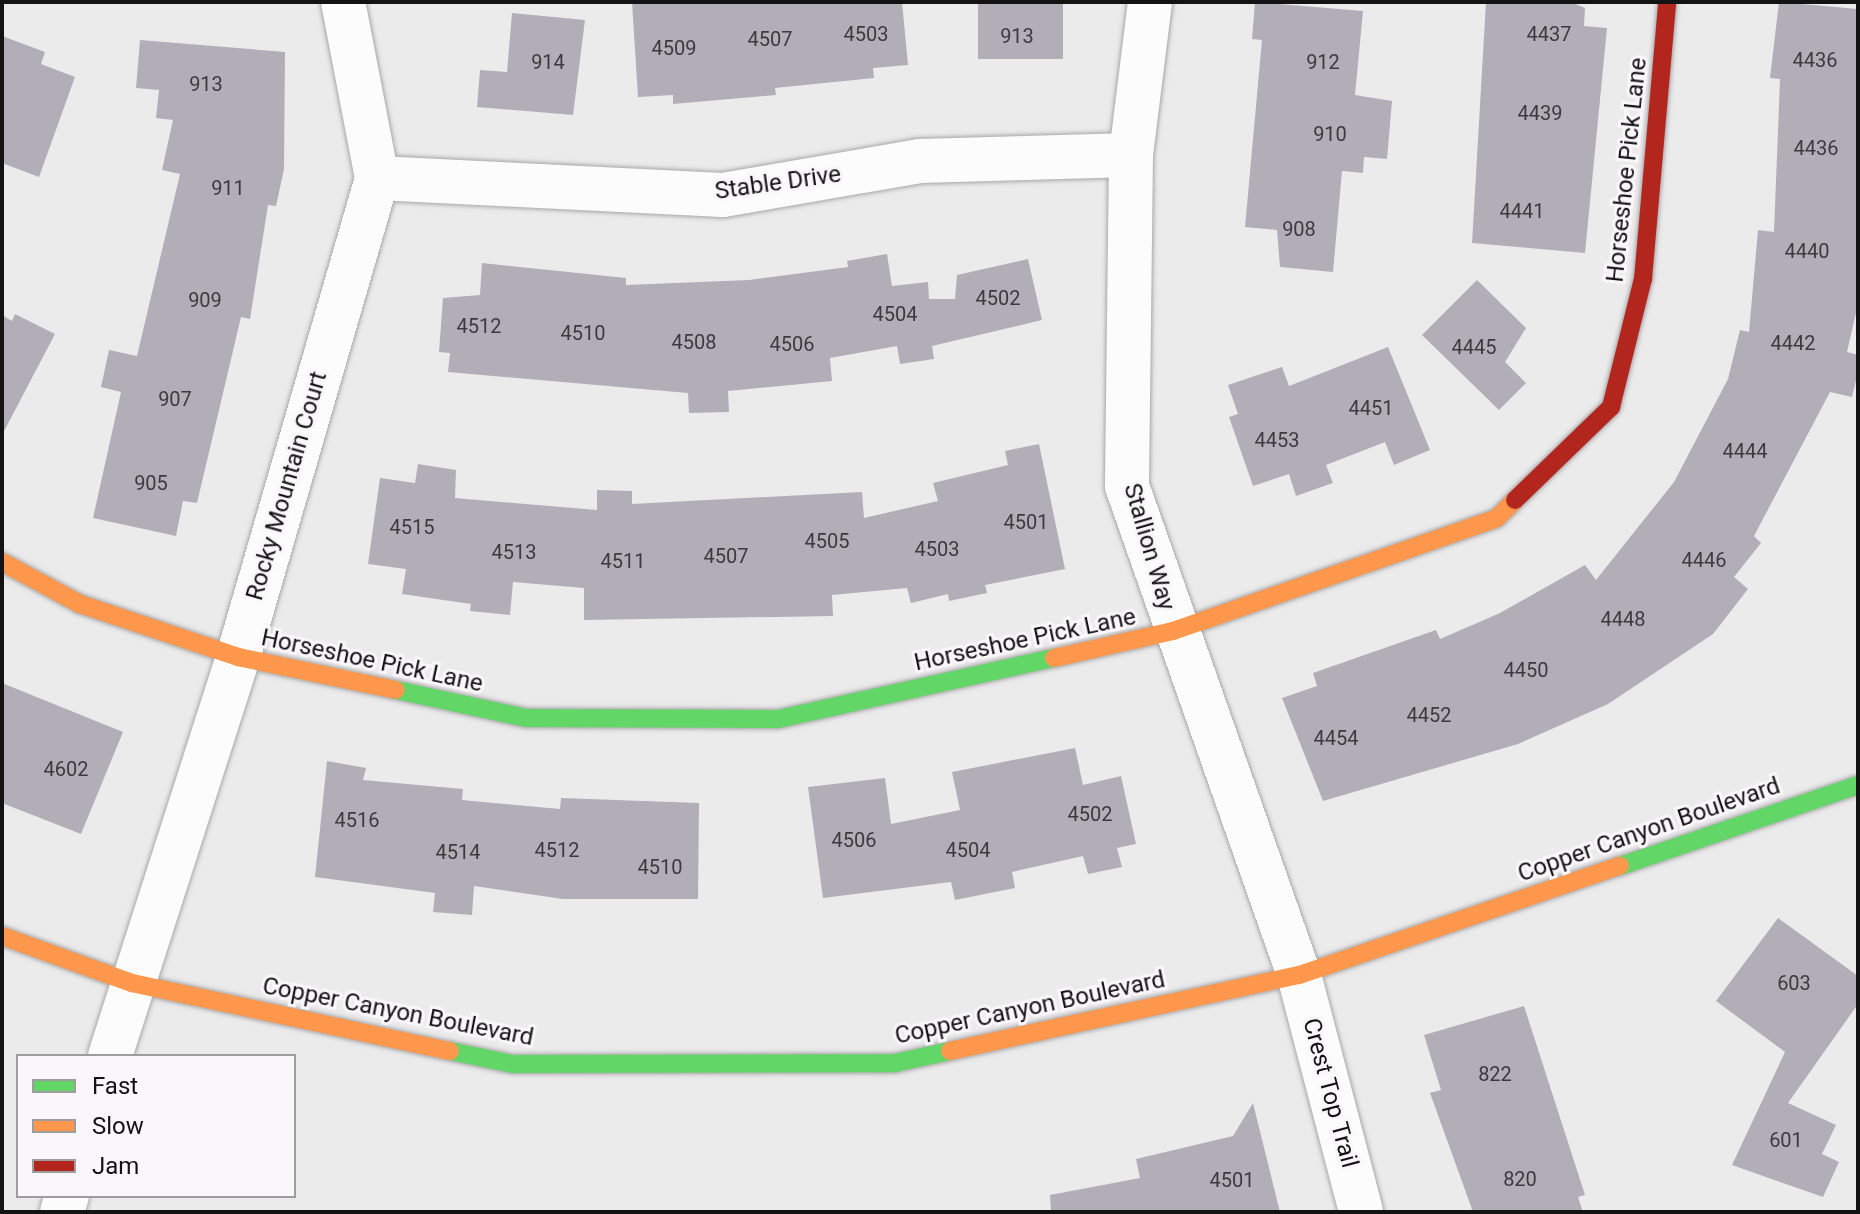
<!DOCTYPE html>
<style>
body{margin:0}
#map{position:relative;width:1860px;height:1214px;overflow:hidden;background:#ecebec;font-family:Roboto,sans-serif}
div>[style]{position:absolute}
.building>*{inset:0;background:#b1aeb8;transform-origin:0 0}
.roads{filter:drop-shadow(0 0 2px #a9a8a9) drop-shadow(0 0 2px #a9a8a9)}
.street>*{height:44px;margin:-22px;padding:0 22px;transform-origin:22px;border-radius:22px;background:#fcfcfc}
.fast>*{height:18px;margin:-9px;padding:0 9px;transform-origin:9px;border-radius:9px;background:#63d668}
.slow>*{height:18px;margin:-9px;padding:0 9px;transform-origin:9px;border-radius:9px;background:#ff974d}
.jam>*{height:18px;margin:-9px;padding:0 9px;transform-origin:9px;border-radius:9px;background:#b3261e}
span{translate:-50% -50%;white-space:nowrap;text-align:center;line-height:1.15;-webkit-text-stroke:6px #faf7fa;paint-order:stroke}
.number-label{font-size:20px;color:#3b3a3d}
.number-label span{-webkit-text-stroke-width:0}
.street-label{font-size:24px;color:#141314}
.frame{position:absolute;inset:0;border:4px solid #141314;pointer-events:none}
.legend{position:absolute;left:16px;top:1054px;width:280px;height:144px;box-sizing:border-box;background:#faf7fa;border:2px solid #9e9c9e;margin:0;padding:10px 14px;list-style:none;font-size:24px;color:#141314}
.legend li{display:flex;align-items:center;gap:16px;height:40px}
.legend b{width:40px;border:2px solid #9e9c9e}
</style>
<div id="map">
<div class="building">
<div style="clip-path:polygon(632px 2px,902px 2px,908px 65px,873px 68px,874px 78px,775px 88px,776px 95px,673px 104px,673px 95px,638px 97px)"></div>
<div style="left:978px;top:2px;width:85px;height:57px"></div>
<div style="clip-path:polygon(1255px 2px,1363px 11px,1355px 95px,1392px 101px,1387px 159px,1364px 157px,1363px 173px,1342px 171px,1333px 272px,1280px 267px,1277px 230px,1245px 227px,1262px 40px,1252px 39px)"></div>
<div style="clip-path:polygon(1486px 2px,1571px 2px,1585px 8px,1584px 26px,1607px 28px,1585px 253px,1472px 243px)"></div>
<div style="clip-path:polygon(1779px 2px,1858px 9px,1858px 304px,1847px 352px,1858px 355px,1858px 372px,1852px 397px,1830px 392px,1754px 536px,1761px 543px,1734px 577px,1748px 589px,1713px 634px,1608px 704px,1518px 744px,1323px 801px,1282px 698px,1317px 686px,1313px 673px,1436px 630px,1440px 639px,1500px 613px,1585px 565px,1596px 580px,1674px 482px,1728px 379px,1740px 330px,1749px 332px,1758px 230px,1774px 232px,1780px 79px,1770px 78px)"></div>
<div style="clip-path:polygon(512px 13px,585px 20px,573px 115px,477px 107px,480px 70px,507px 72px)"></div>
<div style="clip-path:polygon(2px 36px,45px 52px,41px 64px,75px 77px,39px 177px,2px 163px)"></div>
<div style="clip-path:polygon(140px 40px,285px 52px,284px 169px,276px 206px,268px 205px,250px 319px,241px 317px,197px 503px,183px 501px,176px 536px,93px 518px,121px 392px,101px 387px,109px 350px,137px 356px,180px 174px,162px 170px,173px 120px,156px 118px,159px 90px,136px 88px)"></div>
<div style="clip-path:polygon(887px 254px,892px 286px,928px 282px,929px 299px,955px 299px,957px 275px,1028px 259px,1042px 320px,932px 346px,934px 359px,900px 364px,897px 346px,830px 358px,832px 381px,728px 391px,729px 412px,689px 413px,688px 393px,448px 372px,450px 353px,439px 352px,443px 298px,480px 295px,482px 263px,626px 278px,626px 285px,749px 280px,848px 267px,847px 261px)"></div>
<div style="clip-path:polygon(1477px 280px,1526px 328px,1505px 362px,1526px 383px,1499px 410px,1422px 335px)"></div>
<div style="clip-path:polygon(15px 314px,55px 334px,2px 435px,2px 315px,12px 321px)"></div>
<div style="clip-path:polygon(1388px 347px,1430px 450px,1394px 465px,1385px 442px,1326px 465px,1333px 483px,1296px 496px,1289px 474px,1253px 486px,1229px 417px,1238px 414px,1228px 385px,1282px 367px,1289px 386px)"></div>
<div style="clip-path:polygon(1039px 444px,1065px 569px,985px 585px,987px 593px,949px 601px,948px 594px,911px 603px,907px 588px,832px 595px,833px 616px,584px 620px,584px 588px,513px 582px,510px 615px,470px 611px,471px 604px,402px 594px,406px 569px,368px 564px,380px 478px,415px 483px,418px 464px,456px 470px,455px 498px,597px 510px,597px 490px,632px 491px,632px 504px,862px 492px,864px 518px,938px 501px,933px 483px,1008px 465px,1005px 451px)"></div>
<div style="clip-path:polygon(2px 683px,123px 732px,81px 834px,2px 803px)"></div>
<div style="clip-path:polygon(1075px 748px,1083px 785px,1121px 776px,1136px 844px,1117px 848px,1122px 867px,1088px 874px,1083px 856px,1012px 872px,1015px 888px,955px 900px,951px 882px,823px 898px,808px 787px,885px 778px,891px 824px,960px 810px,952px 772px)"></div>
<div style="clip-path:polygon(327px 761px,366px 768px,363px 780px,463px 789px,462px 800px,560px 809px,561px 798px,699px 803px,698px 899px,563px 899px,474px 886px,472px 915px,433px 912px,435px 893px,315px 877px)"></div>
<div style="clip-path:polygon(1778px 918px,1858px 976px,1858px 1004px,1788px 1103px,1836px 1125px,1822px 1154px,1839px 1162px,1823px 1197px,1732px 1165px,1785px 1052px,1716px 1001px)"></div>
<div style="clip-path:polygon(1524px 1006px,1585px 1195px,1578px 1197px,1583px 1212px,1473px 1212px,1430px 1093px,1441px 1090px,1424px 1035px)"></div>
<div style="clip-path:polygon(1253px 1103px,1280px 1212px,1051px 1212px,1050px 1195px,1140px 1178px,1136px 1159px,1233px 1136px)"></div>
</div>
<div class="roads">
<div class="street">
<div style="left:1150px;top:2px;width:154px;rotate:97.1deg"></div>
<div style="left:1131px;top:155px;width:331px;rotate:90.7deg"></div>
<div style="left:1127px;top:486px;width:518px;rotate:70.62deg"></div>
<div style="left:1299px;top:975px;width:245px;rotate:75.3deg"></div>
<div style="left:377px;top:178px;width:346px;rotate:2.8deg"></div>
<div style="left:723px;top:195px;width:200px;rotate:-9.8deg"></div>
<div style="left:920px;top:161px;width:211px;rotate:-1.6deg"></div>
<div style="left:110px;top:1056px;width:419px;rotate:-72.2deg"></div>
<div style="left:238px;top:657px;width:499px;rotate:-73.8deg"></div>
<div style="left:377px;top:178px;width:179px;rotate:-100.9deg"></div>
<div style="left:62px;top:1212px;width:17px;rotate:-73deg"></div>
</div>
<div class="fast">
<div style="left:396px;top:690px;width:134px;rotate:12.1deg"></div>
<div style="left:527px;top:718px;width:251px;rotate:0.2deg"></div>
<div style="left:778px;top:719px;width:283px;rotate:-12.5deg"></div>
<div style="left:1620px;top:866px;width:251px;rotate:-18.8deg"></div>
<div style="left:450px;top:1051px;width:64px;rotate:11.7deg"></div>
<div style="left:513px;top:1064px;width:382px;rotate:-0.1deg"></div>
<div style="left:895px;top:1063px;width:56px;rotate:-12.3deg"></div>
</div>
<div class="slow">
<div style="left:2px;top:562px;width:89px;rotate:28.3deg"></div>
<div style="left:80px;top:604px;width:167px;rotate:18.5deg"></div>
<div style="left:238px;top:657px;width:161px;rotate:11.8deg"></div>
<div style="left:1054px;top:658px;width:122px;rotate:-12.8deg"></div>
<div style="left:1173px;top:631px;width:343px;rotate:-19.2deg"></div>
<div style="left:1497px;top:518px;width:25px;rotate:-45deg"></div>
<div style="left:2px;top:936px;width:138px;rotate:19.9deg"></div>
<div style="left:132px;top:983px;width:325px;rotate:12.1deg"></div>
<div style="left:950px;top:1051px;width:357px;rotate:-12.3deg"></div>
<div style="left:1299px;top:975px;width:339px;rotate:-18.8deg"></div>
</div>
<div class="jam">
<div style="left:1515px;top:500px;width:134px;rotate:-44.1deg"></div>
<div style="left:1611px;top:407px;width:132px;rotate:-76deg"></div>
<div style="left:1643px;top:279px;width:278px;rotate:-85deg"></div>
</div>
</div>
<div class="number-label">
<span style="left:866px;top:34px">4503</span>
<span style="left:1549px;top:34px">4437</span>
<span style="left:1017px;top:36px">913</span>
<span style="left:770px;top:39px">4507</span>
<span style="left:674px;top:48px">4509</span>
<span style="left:1815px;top:60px">4436</span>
<span style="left:548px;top:62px">914</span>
<span style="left:1323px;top:62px">912</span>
<span style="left:206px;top:84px">913</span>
<span style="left:1540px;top:113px">4439</span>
<span style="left:1330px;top:134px">910</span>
<span style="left:1816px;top:148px">4436</span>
<span style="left:228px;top:188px">911</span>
<span style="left:1522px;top:211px">4441</span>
<span style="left:1299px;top:229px">908</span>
<span style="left:1807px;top:251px">4440</span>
<span style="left:998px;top:298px">4502</span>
<span style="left:205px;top:300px">909</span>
<span style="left:895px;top:314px">4504</span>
<span style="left:479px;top:326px">4512</span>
<span style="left:583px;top:333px">4510</span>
<span style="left:694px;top:342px">4508</span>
<span style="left:1793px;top:343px">4442</span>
<span style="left:792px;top:344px">4506</span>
<span style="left:1474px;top:347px">4445</span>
<span style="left:175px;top:399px">907</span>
<span style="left:1371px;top:408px">4451</span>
<span style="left:1277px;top:440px">4453</span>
<span style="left:1745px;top:451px">4444</span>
<span style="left:151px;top:483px">905</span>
<span style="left:1026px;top:522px">4501</span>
<span style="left:412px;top:527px">4515</span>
<span style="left:827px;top:541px">4505</span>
<span style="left:937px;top:549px">4503</span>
<span style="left:514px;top:552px">4513</span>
<span style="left:726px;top:556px">4507</span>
<span style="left:1704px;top:560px">4446</span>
<span style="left:623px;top:561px">4511</span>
<span style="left:1623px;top:619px">4448</span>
<span style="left:1526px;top:670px">4450</span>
<span style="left:1429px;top:715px">4452</span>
<span style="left:1336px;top:738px">4454</span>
<span style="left:66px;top:769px">4602</span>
<span style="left:1090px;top:814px">4502</span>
<span style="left:357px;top:820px">4516</span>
<span style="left:854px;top:840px">4506</span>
<span style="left:557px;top:850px">4512</span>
<span style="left:968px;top:850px">4504</span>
<span style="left:458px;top:852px">4514</span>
<span style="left:660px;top:867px">4510</span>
<span style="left:1794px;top:983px">603</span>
<span style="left:1495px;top:1074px">822</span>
<span style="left:1786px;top:1140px">601</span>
<span style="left:1520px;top:1179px">820</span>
<span style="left:1232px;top:1180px">4501</span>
</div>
<div class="street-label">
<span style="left:1627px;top:170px;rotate:-84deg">Horseshoe Pick Lane</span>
<span style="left:778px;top:183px;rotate:-8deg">Stable Drive</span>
<span style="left:287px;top:486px;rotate:-74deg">Rocky Mountain Court</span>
<span style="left:1149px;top:547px;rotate:74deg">Stallion Way</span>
<span style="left:1025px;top:640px;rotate:-12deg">Horseshoe Pick Lane</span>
<span style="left:372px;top:661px;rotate:12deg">Horseshoe Pick Lane</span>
<span style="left:1649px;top:830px;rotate:-19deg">Copper Canyon Boulevard</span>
<span style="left:1030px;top:1008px;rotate:-12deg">Copper Canyon Boulevard</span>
<span style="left:398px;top:1012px;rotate:11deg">Copper Canyon Boulevard</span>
<span style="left:1330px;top:1093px;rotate:75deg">Crest Top Trail</span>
</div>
<div class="frame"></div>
<ul class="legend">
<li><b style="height:10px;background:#63d668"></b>Fast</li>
<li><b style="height:10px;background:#ff974d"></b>Slow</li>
<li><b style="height:10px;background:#b3261e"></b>Jam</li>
</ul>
</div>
